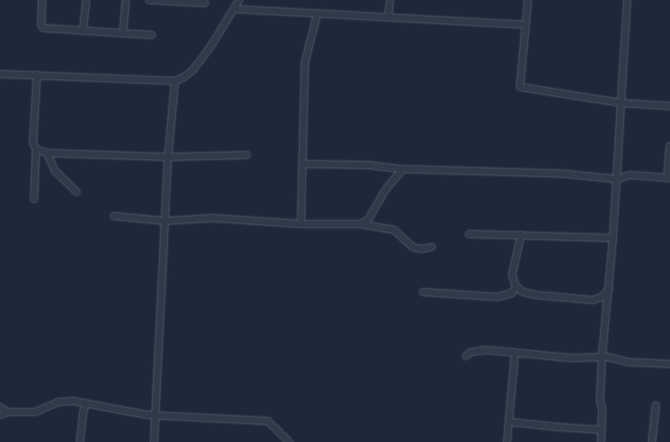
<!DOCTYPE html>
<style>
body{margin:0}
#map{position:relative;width:670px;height:442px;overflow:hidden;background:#1e2839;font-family:Poppins,sans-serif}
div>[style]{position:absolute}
.roads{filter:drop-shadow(0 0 1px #4f5768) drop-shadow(0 0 1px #4f5768)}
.minor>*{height:6px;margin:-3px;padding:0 3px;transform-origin:3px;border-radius:3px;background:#313a49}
span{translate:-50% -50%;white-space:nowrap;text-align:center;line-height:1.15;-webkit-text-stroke:3px #171f2e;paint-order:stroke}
</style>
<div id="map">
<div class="roads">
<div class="minor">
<div style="left:42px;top:0;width:24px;rotate:92deg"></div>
<div style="left:41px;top:24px;width:4px;rotate:63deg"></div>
<div style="left:43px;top:28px;width:109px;rotate:3.7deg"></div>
<div style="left:149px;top:0;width:56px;rotate:3.1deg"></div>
<div style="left:528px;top:0;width:87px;rotate:95.3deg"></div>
<div style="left:520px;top:87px;width:103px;rotate:8.9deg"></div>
<div style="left:622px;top:103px;width:48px;rotate:3.6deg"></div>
<div style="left:234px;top:9px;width:291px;rotate:3.1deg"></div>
<div style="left:388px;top:17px;width:17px;rotate:-83deg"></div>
<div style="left:83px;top:31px;width:31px;rotate:-84deg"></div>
<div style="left:123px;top:33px;width:33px;rotate:-85deg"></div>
<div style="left:0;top:74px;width:175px;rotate:2.3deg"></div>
<div style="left:175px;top:81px;width:10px;rotate:-24deg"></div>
<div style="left:184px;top:77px;width:11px;rotate:-38deg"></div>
<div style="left:193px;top:70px;width:30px;rotate:-53deg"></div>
<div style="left:211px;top:46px;width:54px;rotate:-58.7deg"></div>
<div style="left:37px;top:75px;width:68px;rotate:93.4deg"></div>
<div style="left:33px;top:143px;width:7px;rotate:63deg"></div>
<div style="left:36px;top:149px;width:12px;rotate:20deg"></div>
<div style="left:47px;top:153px;width:121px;rotate:1.9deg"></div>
<div style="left:168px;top:157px;width:79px;rotate:-1.5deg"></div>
<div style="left:47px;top:153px;width:20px;rotate:66deg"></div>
<div style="left:55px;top:171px;width:30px;rotate:44deg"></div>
<div style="left:303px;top:164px;width:65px;rotate:0.9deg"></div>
<div style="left:368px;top:165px;width:35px;rotate:7deg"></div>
<div style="left:403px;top:169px;width:164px;rotate:1.7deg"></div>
<div style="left:567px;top:174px;width:49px;rotate:5.8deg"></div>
<div style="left:616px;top:179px;width:15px;rotate:-16deg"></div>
<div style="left:630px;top:175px;width:40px;rotate:4.3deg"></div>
<div style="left:667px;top:178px;width:32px;rotate:-85deg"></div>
<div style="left:34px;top:199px;width:50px;rotate:-87.7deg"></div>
<div style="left:114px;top:216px;width:51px;rotate:5.6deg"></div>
<div style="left:165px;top:221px;width:48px;rotate:-3.6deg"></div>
<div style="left:213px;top:218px;width:88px;rotate:3.9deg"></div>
<div style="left:301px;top:224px;width:59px"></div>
<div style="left:360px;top:224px;width:35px;rotate:10deg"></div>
<div style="left:394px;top:230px;width:25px;rotate:42deg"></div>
<div style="left:413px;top:247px;width:8px;rotate:14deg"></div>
<div style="left:421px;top:249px;width:11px;rotate:-10deg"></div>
<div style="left:301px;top:224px;width:162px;rotate:-88.6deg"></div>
<div style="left:305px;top:62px;width:49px;rotate:-75.7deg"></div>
<div style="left:360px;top:224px;width:9px;rotate:-27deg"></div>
<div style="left:368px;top:220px;width:36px;rotate:-60deg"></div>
<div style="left:386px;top:189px;width:26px;rotate:-50deg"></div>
<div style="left:469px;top:234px;width:144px;rotate:1.6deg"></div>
<div style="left:521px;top:235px;width:41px;rotate:102.7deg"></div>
<div style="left:512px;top:275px;width:12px;rotate:70deg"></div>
<div style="left:516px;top:286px;width:9px;rotate:41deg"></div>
<div style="left:523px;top:292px;width:13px;rotate:13deg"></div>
<div style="left:536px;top:295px;width:57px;rotate:5deg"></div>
<div style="left:593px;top:300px;width:9px;rotate:-18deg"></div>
<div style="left:602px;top:297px;width:11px;rotate:-49deg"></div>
<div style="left:423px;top:292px;width:75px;rotate:3.8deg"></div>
<div style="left:498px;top:297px;width:15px;rotate:-16deg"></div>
<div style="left:512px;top:293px;width:8px;rotate:-60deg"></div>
<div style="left:466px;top:356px;width:6px;rotate:-39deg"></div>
<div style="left:471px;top:352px;width:16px;rotate:-7deg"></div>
<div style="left:487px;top:350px;width:84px;rotate:5.4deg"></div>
<div style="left:571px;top:358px;width:37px;rotate:-2deg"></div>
<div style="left:608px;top:357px;width:21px;rotate:14deg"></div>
<div style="left:628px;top:362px;width:42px;rotate:2.7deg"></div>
<div style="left:0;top:407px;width:9px;rotate:32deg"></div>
<div style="left:0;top:415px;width:9px;rotate:-21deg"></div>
<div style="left:8px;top:412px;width:27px"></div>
<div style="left:35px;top:412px;width:25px;rotate:-23deg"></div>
<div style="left:58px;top:402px;width:15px;rotate:-4deg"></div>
<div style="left:73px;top:401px;width:76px;rotate:10.6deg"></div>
<div style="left:148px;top:415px;width:120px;rotate:2.9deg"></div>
<div style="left:268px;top:421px;width:30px;rotate:45deg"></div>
<div style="left:510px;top:422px;width:48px;rotate:5.9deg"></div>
<div style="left:558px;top:427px;width:44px;rotate:3.9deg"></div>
<div style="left:80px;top:442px;width:29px;rotate:-84deg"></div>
<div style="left:83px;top:413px;width:9px;rotate:-72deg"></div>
<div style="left:154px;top:442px;width:285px;rotate:-87.2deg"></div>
<div style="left:168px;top:157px;width:76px;rotate:-84.7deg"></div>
<div style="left:507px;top:442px;width:90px;rotate:-84.9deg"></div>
<div style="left:601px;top:442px;width:34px;rotate:-88deg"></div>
<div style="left:602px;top:408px;width:8px;rotate:-104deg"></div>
<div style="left:600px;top:400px;width:44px;rotate:-87.4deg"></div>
<div style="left:602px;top:356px;width:119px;rotate:-84.7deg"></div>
<div style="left:613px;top:238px;width:238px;rotate:-86.6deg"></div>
<div style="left:652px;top:442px;width:37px;rotate:-84deg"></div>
</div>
</div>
</div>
